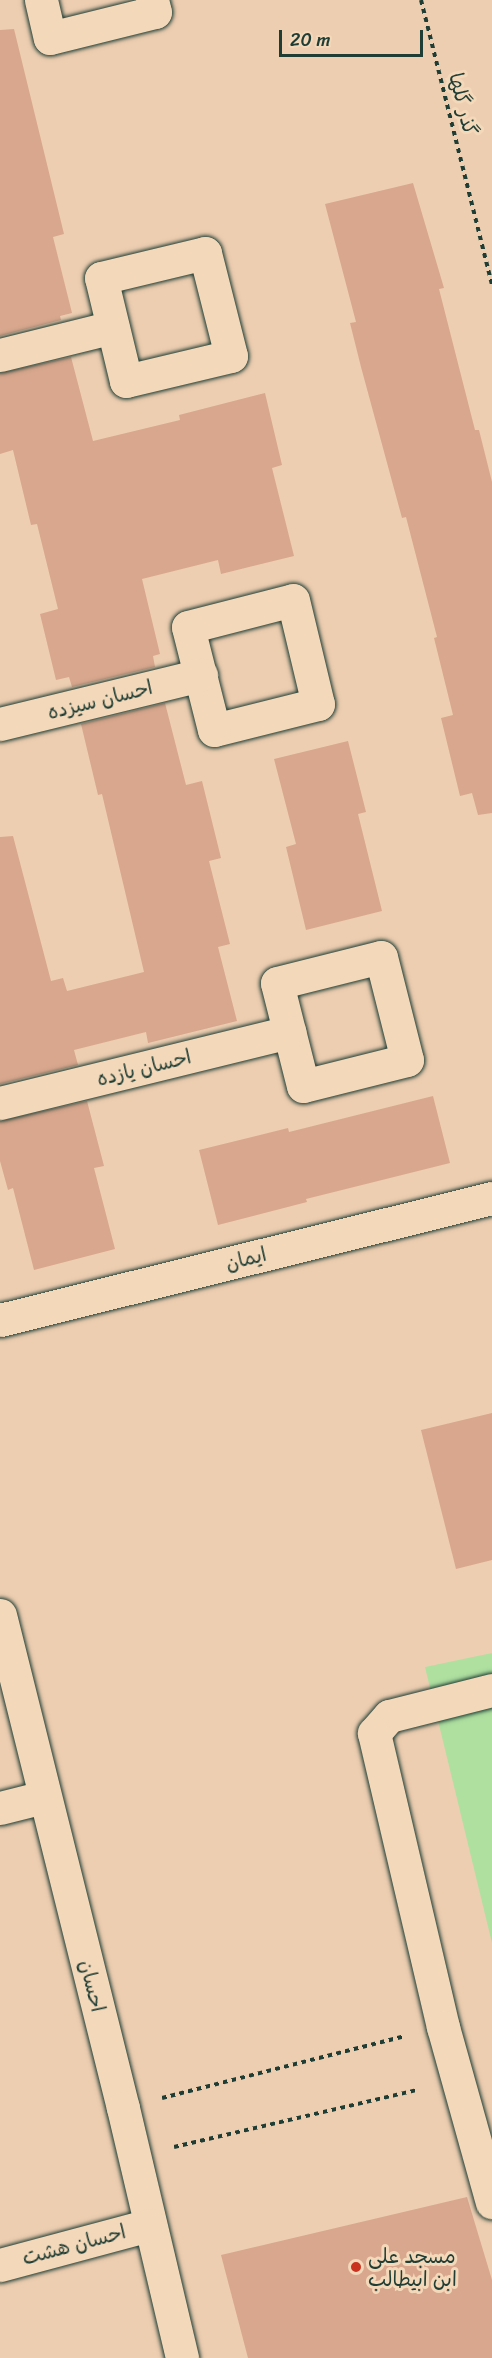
<!DOCTYPE html>
<meta charset="utf-8">
<style>
body{margin:0}
#map{position:relative;width:492px;height:2358px;overflow:hidden;background:#eeceb1;font-family:Sriracha,"Playpen Sans Arabic",sans-serif}
div>[style]{position:absolute}
.green>*{inset:0;background:#afe0a0}
.building>*{inset:0;background:#d9a78d}
.path>*{height:4px;margin-top:-2px;transform-origin:0;background:repeating-linear-gradient(90deg,#1f3d34 0 4.5px,transparent 0 9px)}
.roads{filter:drop-shadow(0 0 2px #1f3d34) drop-shadow(0 0 2px #1f3d34)}
.minor>*{height:33px;margin:-16.5px;padding:0 16.5px;transform-origin:16.5px;border-radius:16.5px;background:#f3d8ba}
.tertiary>*{height:33px;margin:-16.5px;padding:0 16.5px;transform-origin:16.5px;border-radius:16.5px;background:#f3d8ba}
.dots>*{width:16px;height:16px;translate:-50% -50%;box-sizing:border-box;border:3px solid #f3d8ba;border-radius:50%}
span{translate:-50% -50%;white-space:nowrap;text-align:center;line-height:1.15;-webkit-text-stroke:6px #f3d8ba;paint-order:stroke}
.street-label{font-size:20px;color:#1f3d34}
.poi-label{font-size:20px;color:#1f3d34}
.left{translate:0 -50%;text-align:left}
.scale{position:absolute;left:279px;top:30px;width:144px;height:27px;box-sizing:border-box;border:3px solid #1f3d34;border-top:0;padding-left:8px;font-size:18px;line-height:21px;white-space:nowrap;color:#1f3d34;-webkit-text-stroke:4px #f3d8ba;paint-order:stroke}
</style>
<div id="map">
<div class="green">
<div style="clip-path:polygon(492px 1653px,492px 1943px,425px 1667px)"></div>
</div>
<div class="building">
<div style="clip-path:polygon(14px 29px,64px 234px,53px 237px,72px 313px,60px 316px,61px 320px,0 336px,0 30px)"></div>
<div style="clip-path:polygon(413px 183px,444px 288px,439px 289px,475px 430px,479px 430px,492px 482px,492px 813px,478px 815px,472px 793px,460px 796px,441px 718px,453px 715px,434px 638px,437px 637px,406px 517px,402px 518px,361px 367px,350px 323px,356px 322px,325px 204px)"></div>
<div style="clip-path:polygon(71px 357px,93px 441px,180px 420px,179px 415px,265px 393px,282px 465px,272px 468px,294px 556px,221px 574px,218px 560px,142px 579px,160px 654px,153px 656px,155px 667px,72px 687px,69px 677px,56px 680px,40px 614px,58px 609px,37px 524px,31px 525px,13px 450px,0 454px,0 373px)"></div>
<div style="clip-path:polygon(165px 703px,186px 785px,202px 781px,221px 858px,209px 861px,230px 944px,218px 947px,237px 1021px,148px 1043px,146px 1032px,74px 1050px,78px 1065px,0 1084px,0 837px,13px 836px,51px 981px,63px 978px,67px 991px,144px 972px,102px 794px,98px 795px,81px 724px)"></div>
<div style="clip-path:polygon(348px 741px,366px 812px,358px 814px,382px 911px,306px 930px,286px 847px,296px 844px,274px 759px)"></div>
<div style="clip-path:polygon(433px 1096px,450px 1163px,306px 1199px,307px 1202px,218px 1225px,199px 1150px,288px 1128px,289px 1132px)"></div>
<div style="clip-path:polygon(87px 1101px,104px 1166px,94px 1168px,115px 1249px,34px 1270px,13px 1188px,8px 1190px,0 1161px,0 1121px)"></div>
<div style="clip-path:polygon(492px 1413px,492px 1560px,456px 1569px,421px 1430px)"></div>
<div style="clip-path:polygon(467px 2197px,492px 2280px,492px 2358px,248px 2358px,221px 2255px)"></div>
</div>
<div class="path">
<div style="left:421px;top:0;width:294px;rotate:76deg"></div>
<div style="left:162px;top:2098px;width:248px;rotate:-14.3deg"></div>
<div style="left:174px;top:2147px;width:250px;rotate:-13.2deg"></div>
</div>
<div class="roads">
<div class="minor">
<div style="left:41px;top:0;width:39px;rotate:77deg"></div>
<div style="left:50px;top:38px;width:108px;rotate:-13.9deg"></div>
<div style="left:155px;top:12px;width:12px;rotate:-104deg"></div>
<div style="left:205px;top:253px;width:106px;rotate:75.8deg"></div>
<div style="left:231px;top:356px;width:108px;rotate:166.6deg"></div>
<div style="left:126px;top:381px;width:106px;rotate:-103.6deg"></div>
<div style="left:101px;top:278px;width:107px;rotate:-13.5deg"></div>
<div style="left:0;top:355px;width:116px;rotate:-13.9deg"></div>
<div style="left:293px;top:600px;width:107px;rotate:76.5deg"></div>
<div style="left:318px;top:704px;width:107px;rotate:166deg"></div>
<div style="left:214px;top:730px;width:106px;rotate:-104.2deg"></div>
<div style="left:188px;top:627px;width:108px;rotate:-14.4deg"></div>
<div style="left:0;top:724px;width:207px;rotate:-13.7deg"></div>
<div style="left:381px;top:957px;width:106px;rotate:75.8deg"></div>
<div style="left:407px;top:1060px;width:107px;rotate:166deg"></div>
<div style="left:303px;top:1086px;width:106px;rotate:-104.2deg"></div>
<div style="left:277px;top:983px;width:107px;rotate:-14deg"></div>
<div style="left:0;top:1103px;width:298px;rotate:-13.8deg"></div>
<div style="left:0;top:1615px;width:508px;rotate:75.99deg"></div>
<div style="left:123px;top:2108px;width:257px;rotate:76.7deg"></div>
<div style="left:492px;top:1690px;width:106px;rotate:165.8deg"></div>
<div style="left:389px;top:1716px;width:23px;rotate:131deg"></div>
<div style="left:374px;top:1733px;width:302px;rotate:76.8deg"></div>
<div style="left:443px;top:2027px;width:182px;rotate:74.4deg"></div>
<div style="left:0;top:1808px;width:45px;rotate:-14deg"></div>
<div style="left:0;top:2265px;width:154px;rotate:-15deg"></div>
</div>
<div class="tertiary">
<div style="left:0;top:1320px;width:507px;rotate:-13.93deg"></div>
</div>
</div>
<div class="dots">
<div style="left:356px;top:2267px;background:#c8321e"></div>
</div>
<div class="street-label">
<span style="left:463px;top:104px;rotate:76deg">گذر گلها</span>
<span style="left:100px;top:700px;rotate:-14deg">احسان سیزده</span>
<span style="left:144px;top:1068px;rotate:-14deg">احسان یازده</span>
<span style="left:246px;top:1259px;rotate:-14deg">ایمان</span>
<span style="left:92px;top:1986px;rotate:76deg">احسان</span>
<span style="left:74px;top:2245px;rotate:-15deg">احسان هشت</span>
</div>
<div class="poi-label">
<span class="left" style="left:368px;top:2268px">مسجد علی<br>ابن ابیطالب</span>
</div>
<div class="scale">20 m</div>
</div>
